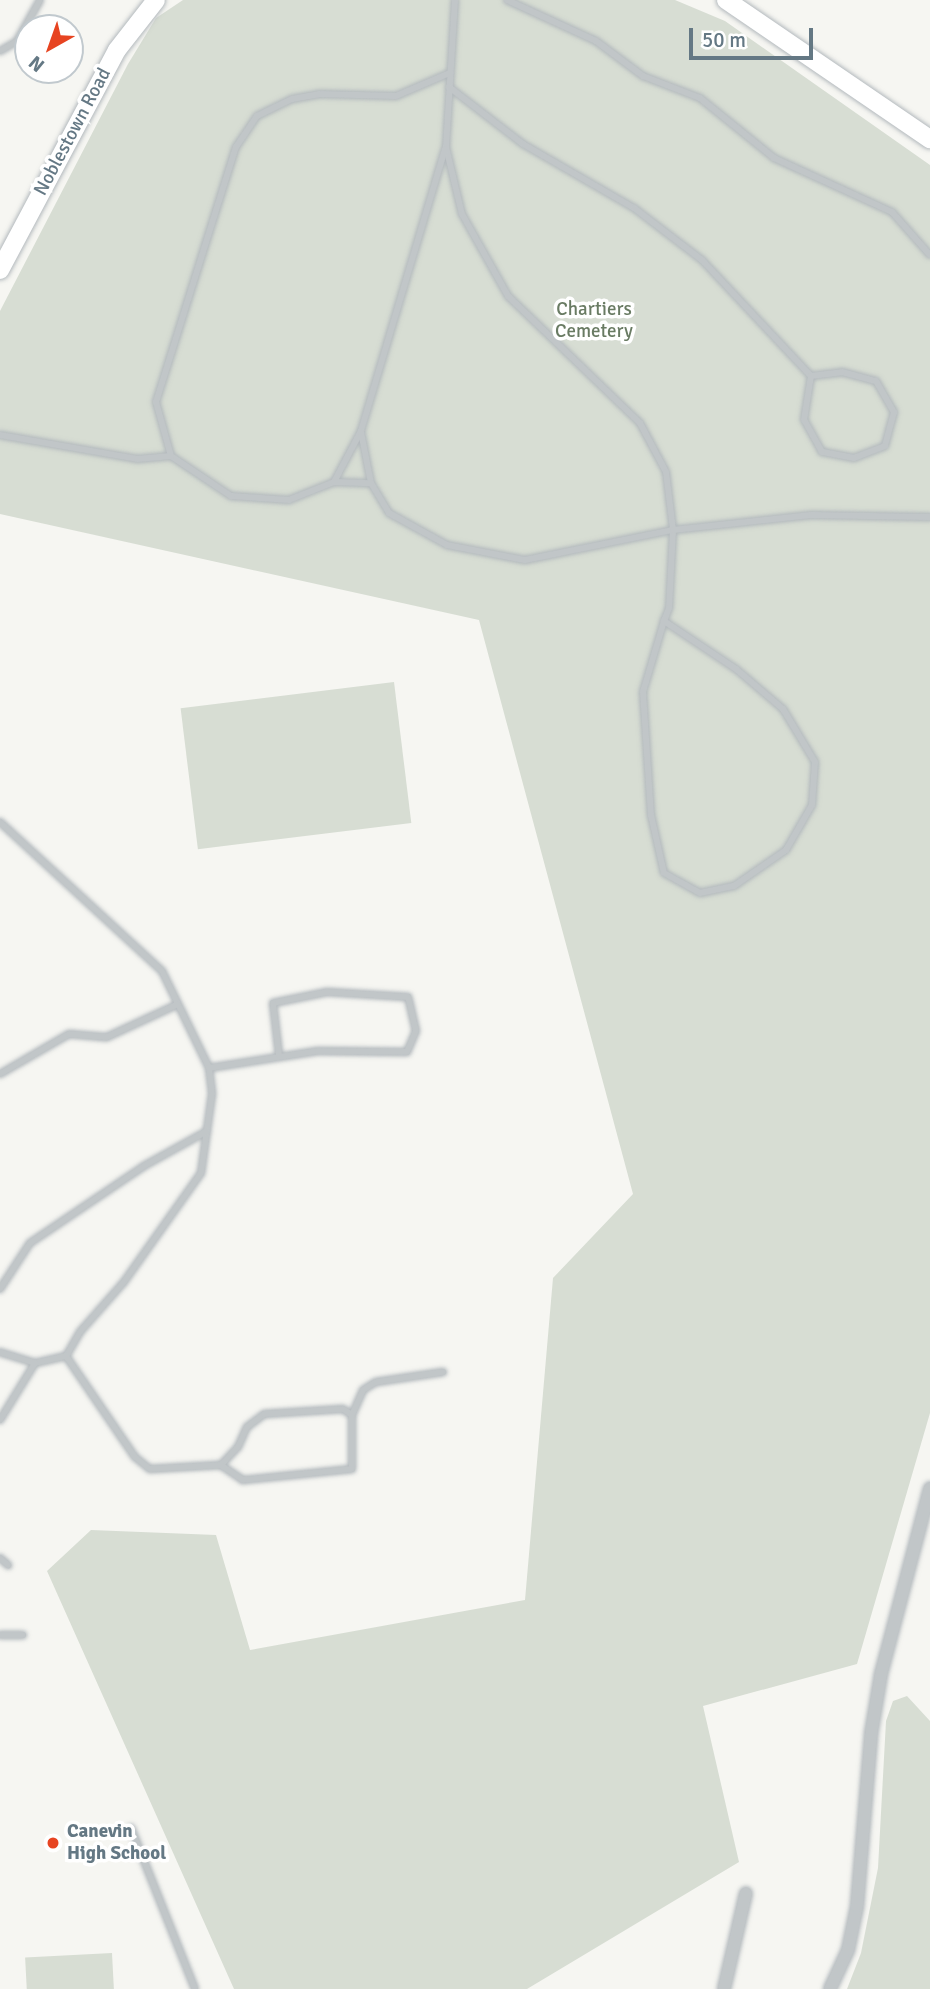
<!DOCTYPE html>
<style>
body{margin:0}
#map{position:relative;width:930px;height:1989px;overflow:hidden;background:#f6f6f2;font-family:Signika,sans-serif}
div>[style]{position:absolute}
.green>*{inset:0;background:#d7ddd3;transform-origin:0 0}
.roads{filter:drop-shadow(0 0 2px #b3b9bd) drop-shadow(0 0 2px #b3b9bd)}
.service>*{height:6px;margin:-3px;padding:0 3px;transform-origin:3px;border-radius:3px;background:#c1c6c8}
.minor>*{height:12px;margin:-6px;padding:0 6px;transform-origin:6px;border-radius:6px;background:#c1c6c8}
.secondary>*{height:18px;margin:-9px;padding:0 9px;transform-origin:9px;border-radius:9px;background:#fff}
.dots>*{width:19px;height:19px;translate:-50% -50%;box-sizing:border-box;border:4px solid #fff;border-radius:50%}
span{translate:-50% -50%;white-space:nowrap;text-align:center;line-height:1.15;-webkit-text-stroke:7px #fff;paint-order:stroke}
.street-label{font-size:19px;color:#647884}
.park-label{font-size:19px;color:#697b63}
.poi-label{font-size:19px;color:#647884;font-weight:700}
.left{translate:0 -50%;text-align:left}
.north{position:absolute;left:14px;top:14px;width:70px;height:70px;box-sizing:border-box;background:#fff;border:2px solid #c1c9ce;border-radius:50%;rotate:220deg;font-size:19px;font-weight:700;line-height:28px;text-align:center;color:#647884}
.north::after{content:'';display:block;margin:auto;width:24px;height:32px;background:#e74421;clip-path:polygon(50% 0,100% 100%,50% 72%,0 100%)}
.scale{position:absolute;left:689px;top:28px;width:124px;height:32px;box-sizing:border-box;border:4px solid #647884;border-top:0;padding-left:9px;font-size:21px;line-height:24px;white-space:nowrap;color:#647884;-webkit-text-stroke:5px #fff;paint-order:stroke}
</style>
<div id="map">
<div class="green">
<div style="clip-path:polygon(183px 0,675px 0,725px 21px,930px 165px,930px 1413px,857px 1664px,703px 1706px,739px 1862px,527px 1989px,234px 1989px,47px 1571px,91px 1530px,216px 1535px,250px 1650px,525px 1600px,553px 1278px,633px 1194px,479px 620px,0 514px,0 311px,128px 64px,156px 18px)"></div>
<div style="left:394px;top:682px;width:142px;height:215px;rotate:83deg"></div>
<div style="clip-path:polygon(907px 1696px,930px 1721px,930px 1989px,847px 1989px,861px 1953px,878px 1868px,886px 1721px,893px 1701px)"></div>
<div style="left:112px;top:1953px;width:36px;height:87px;rotate:87deg"></div>
</div>
<div class="roads">
<div class="service">
<div style="left:455px;top:0;width:147px;rotate:93.5deg"></div>
<div style="left:446px;top:147px;width:69px;rotate:76.6deg"></div>
<div style="left:462px;top:214px;width:94px;rotate:60.7deg"></div>
<div style="left:508px;top:296px;width:183px;rotate:43.9deg"></div>
<div style="left:640px;top:423px;width:55px;rotate:62deg"></div>
<div style="left:666px;top:472px;width:58px;rotate:83.1deg"></div>
<div style="left:673px;top:530px;width:78px;rotate:92.9deg"></div>
<div style="left:669px;top:608px;width:14px;rotate:111deg"></div>
<div style="left:664px;top:621px;width:74px;rotate:106.5deg"></div>
<div style="left:643px;top:692px;width:123px;rotate:86.3deg"></div>
<div style="left:651px;top:815px;width:59px;rotate:77.4deg"></div>
<div style="left:664px;top:873px;width:41px;rotate:29.1deg"></div>
<div style="left:700px;top:893px;width:35px;rotate:-12deg"></div>
<div style="left:734px;top:886px;width:63px;rotate:-34.7deg"></div>
<div style="left:786px;top:850px;width:52px;rotate:-60deg"></div>
<div style="left:812px;top:805px;width:43px;rotate:-86deg"></div>
<div style="left:815px;top:762px;width:62px;rotate:-121.1deg"></div>
<div style="left:783px;top:709px;width:62px;rotate:-139.6deg"></div>
<div style="left:736px;top:669px;width:87px;rotate:-146.3deg"></div>
<div style="left:507px;top:0;width:98px;rotate:24.7deg"></div>
<div style="left:596px;top:41px;width:59px;rotate:36.7deg"></div>
<div style="left:643px;top:76px;width:61px;rotate:21.1deg"></div>
<div style="left:700px;top:98px;width:95px;rotate:39deg"></div>
<div style="left:774px;top:158px;width:130px;rotate:24.6deg"></div>
<div style="left:892px;top:212px;width:57px;rotate:48.5deg"></div>
<div style="left:0;top:51px;width:20px;rotate:-30deg"></div>
<div style="left:17px;top:41px;width:47px;rotate:-60.7deg"></div>
<div style="left:449px;top:87px;width:93px;rotate:37.6deg"></div>
<div style="left:523px;top:144px;width:128px;rotate:30deg"></div>
<div style="left:634px;top:208px;width:86px;rotate:37.4deg"></div>
<div style="left:702px;top:260px;width:159px;rotate:46.8deg"></div>
<div style="left:445px;top:149px;width:294px;rotate:106.6deg"></div>
<div style="left:361px;top:431px;width:58px;rotate:117.9deg"></div>
<div style="left:334px;top:482px;width:48px;rotate:158.2deg"></div>
<div style="left:289px;top:500px;width:58px;rotate:-176.1deg"></div>
<div style="left:231px;top:496px;width:72px;rotate:-146.3deg"></div>
<div style="left:171px;top:456px;width:56px;rotate:-105.5deg"></div>
<div style="left:156px;top:402px;width:267px;rotate:-72.6deg"></div>
<div style="left:236px;top:147px;width:37px;rotate:-56deg"></div>
<div style="left:257px;top:116px;width:39px;rotate:-26deg"></div>
<div style="left:292px;top:99px;width:27px;rotate:-10deg"></div>
<div style="left:319px;top:94px;width:77px;rotate:1.5deg"></div>
<div style="left:396px;top:96px;width:59px;rotate:-23.1deg"></div>
<div style="left:842px;top:372px;width:35px;rotate:15deg"></div>
<div style="left:876px;top:381px;width:36px;rotate:60deg"></div>
<div style="left:894px;top:412px;width:35px;rotate:105deg"></div>
<div style="left:885px;top:446px;width:33px;rotate:159deg"></div>
<div style="left:854px;top:458px;width:33px;rotate:-169deg"></div>
<div style="left:822px;top:452px;width:37px;rotate:-119deg"></div>
<div style="left:804px;top:420px;width:45px;rotate:-81deg"></div>
<div style="left:811px;top:376px;width:31px;rotate:-7deg"></div>
<div style="left:361px;top:432px;width:52px;rotate:78.9deg"></div>
<div style="left:371px;top:483px;width:35px;rotate:59deg"></div>
<div style="left:389px;top:513px;width:66px;rotate:28.9deg"></div>
<div style="left:447px;top:545px;width:79px;rotate:10.9deg"></div>
<div style="left:525px;top:560px;width:151px;rotate:-11.5deg"></div>
<div style="left:673px;top:530px;width:139px;rotate:-6.2deg"></div>
<div style="left:811px;top:515px;width:119px;rotate:1deg"></div>
<div style="left:0;top:435px;width:139px;rotate:9.9deg"></div>
<div style="left:137px;top:459px;width:34px;rotate:-5deg"></div>
<div style="left:334px;top:482px;width:37px;rotate:2deg"></div>
<div style="left:0;top:822px;width:220px;rotate:42.6deg"></div>
<div style="left:162px;top:971px;width:108px;rotate:64.1deg"></div>
<div style="left:209px;top:1068px;width:26px;rotate:83deg"></div>
<div style="left:212px;top:1094px;width:80px;rotate:97.9deg"></div>
<div style="left:201px;top:1173px;width:135px;rotate:125.3deg"></div>
<div style="left:123px;top:1283px;width:65px;rotate:131.3deg"></div>
<div style="left:80px;top:1332px;width:28px;rotate:120deg"></div>
<div style="left:66px;top:1356px;width:32px;rotate:167deg"></div>
<div style="left:35px;top:1363px;width:37px;rotate:-163deg"></div>
<div style="left:209px;top:1068px;width:110px;rotate:-8.9deg"></div>
<div style="left:318px;top:1051px;width:89px;rotate:0.6deg"></div>
<div style="left:407px;top:1052px;width:23px;rotate:-67deg"></div>
<div style="left:416px;top:1031px;width:35px;rotate:-103deg"></div>
<div style="left:408px;top:997px;width:81px;rotate:-176.5deg"></div>
<div style="left:327px;top:992px;width:55px;rotate:168.5deg"></div>
<div style="left:273px;top:1003px;width:52px;rotate:83.4deg"></div>
<div style="left:0;top:1074px;width:80px;rotate:-30.1deg"></div>
<div style="left:69px;top:1034px;width:38px;rotate:5deg"></div>
<div style="left:107px;top:1037px;width:78px;rotate:-24.9deg"></div>
<div style="left:0;top:1289px;width:55px;rotate:-56.9deg"></div>
<div style="left:30px;top:1243px;width:138px;rotate:-34deg"></div>
<div style="left:144px;top:1166px;width:72px;rotate:-29.1deg"></div>
<div style="left:66px;top:1356px;width:122px;rotate:55.7deg"></div>
<div style="left:135px;top:1457px;width:19px;rotate:39deg"></div>
<div style="left:150px;top:1469px;width:71px;rotate:-3.2deg"></div>
<div style="left:221px;top:1465px;width:25px;rotate:-47deg"></div>
<div style="left:238px;top:1447px;width:22px;rotate:-66deg"></div>
<div style="left:247px;top:1427px;width:21px;rotate:-37deg"></div>
<div style="left:264px;top:1414px;width:79px;rotate:-3.6deg"></div>
<div style="left:343px;top:1409px;width:11px;rotate:34deg"></div>
<div style="left:352px;top:1415px;width:54px;rotate:90deg"></div>
<div style="left:352px;top:1469px;width:110px;rotate:174.2deg"></div>
<div style="left:243px;top:1480px;width:27px;rotate:-146deg"></div>
<div style="left:352px;top:1415px;width:27px;rotate:-66deg"></div>
<div style="left:363px;top:1390px;width:15px;rotate:-32deg"></div>
<div style="left:376px;top:1382px;width:68px;rotate:-8.5deg"></div>
<div style="left:0;top:1420px;width:67px;rotate:-58.4deg"></div>
<div style="left:0;top:1558px;width:11px;rotate:41deg"></div>
<div style="left:0;top:1635px;width:23px"></div>
<div style="left:131px;top:1828px;width:173px;rotate:68.3deg"></div>
</div>
<div class="minor">
<div style="left:724px;top:1989px;width:98px;rotate:-77.1deg"></div>
<div style="left:830px;top:1989px;width:43px;rotate:-65.2deg"></div>
<div style="left:848px;top:1950px;width:45px;rotate:-78.4deg"></div>
<div style="left:857px;top:1906px;width:173px;rotate:-85.3deg"></div>
<div style="left:871px;top:1734px;width:61px;rotate:-80.5deg"></div>
<div style="left:881px;top:1674px;width:192px;rotate:-75.2deg"></div>
</div>
<div class="secondary">
<div style="left:726px;top:0;width:247px;rotate:34.3deg"></div>
<div style="left:0;top:270px;width:249px;rotate:-62deg"></div>
<div style="left:117px;top:50px;width:63px;rotate:-52deg"></div>
</div>
</div>
<div class="dots">
<div style="left:53px;top:1843px;background:#e74421"></div>
</div>
<div class="street-label">
<span style="left:73px;top:132px;rotate:-62deg">Noblestown Road</span>
</div>
<div class="park-label">
<span style="left:594px;top:321px">Chartiers<br>Cemetery</span>
</div>
<div class="poi-label">
<span class="left" style="left:67px;top:1843px">Canevin<br>High School</span>
</div>
<div class="north">N</div>
<div class="scale">50 m</div>
</div>
